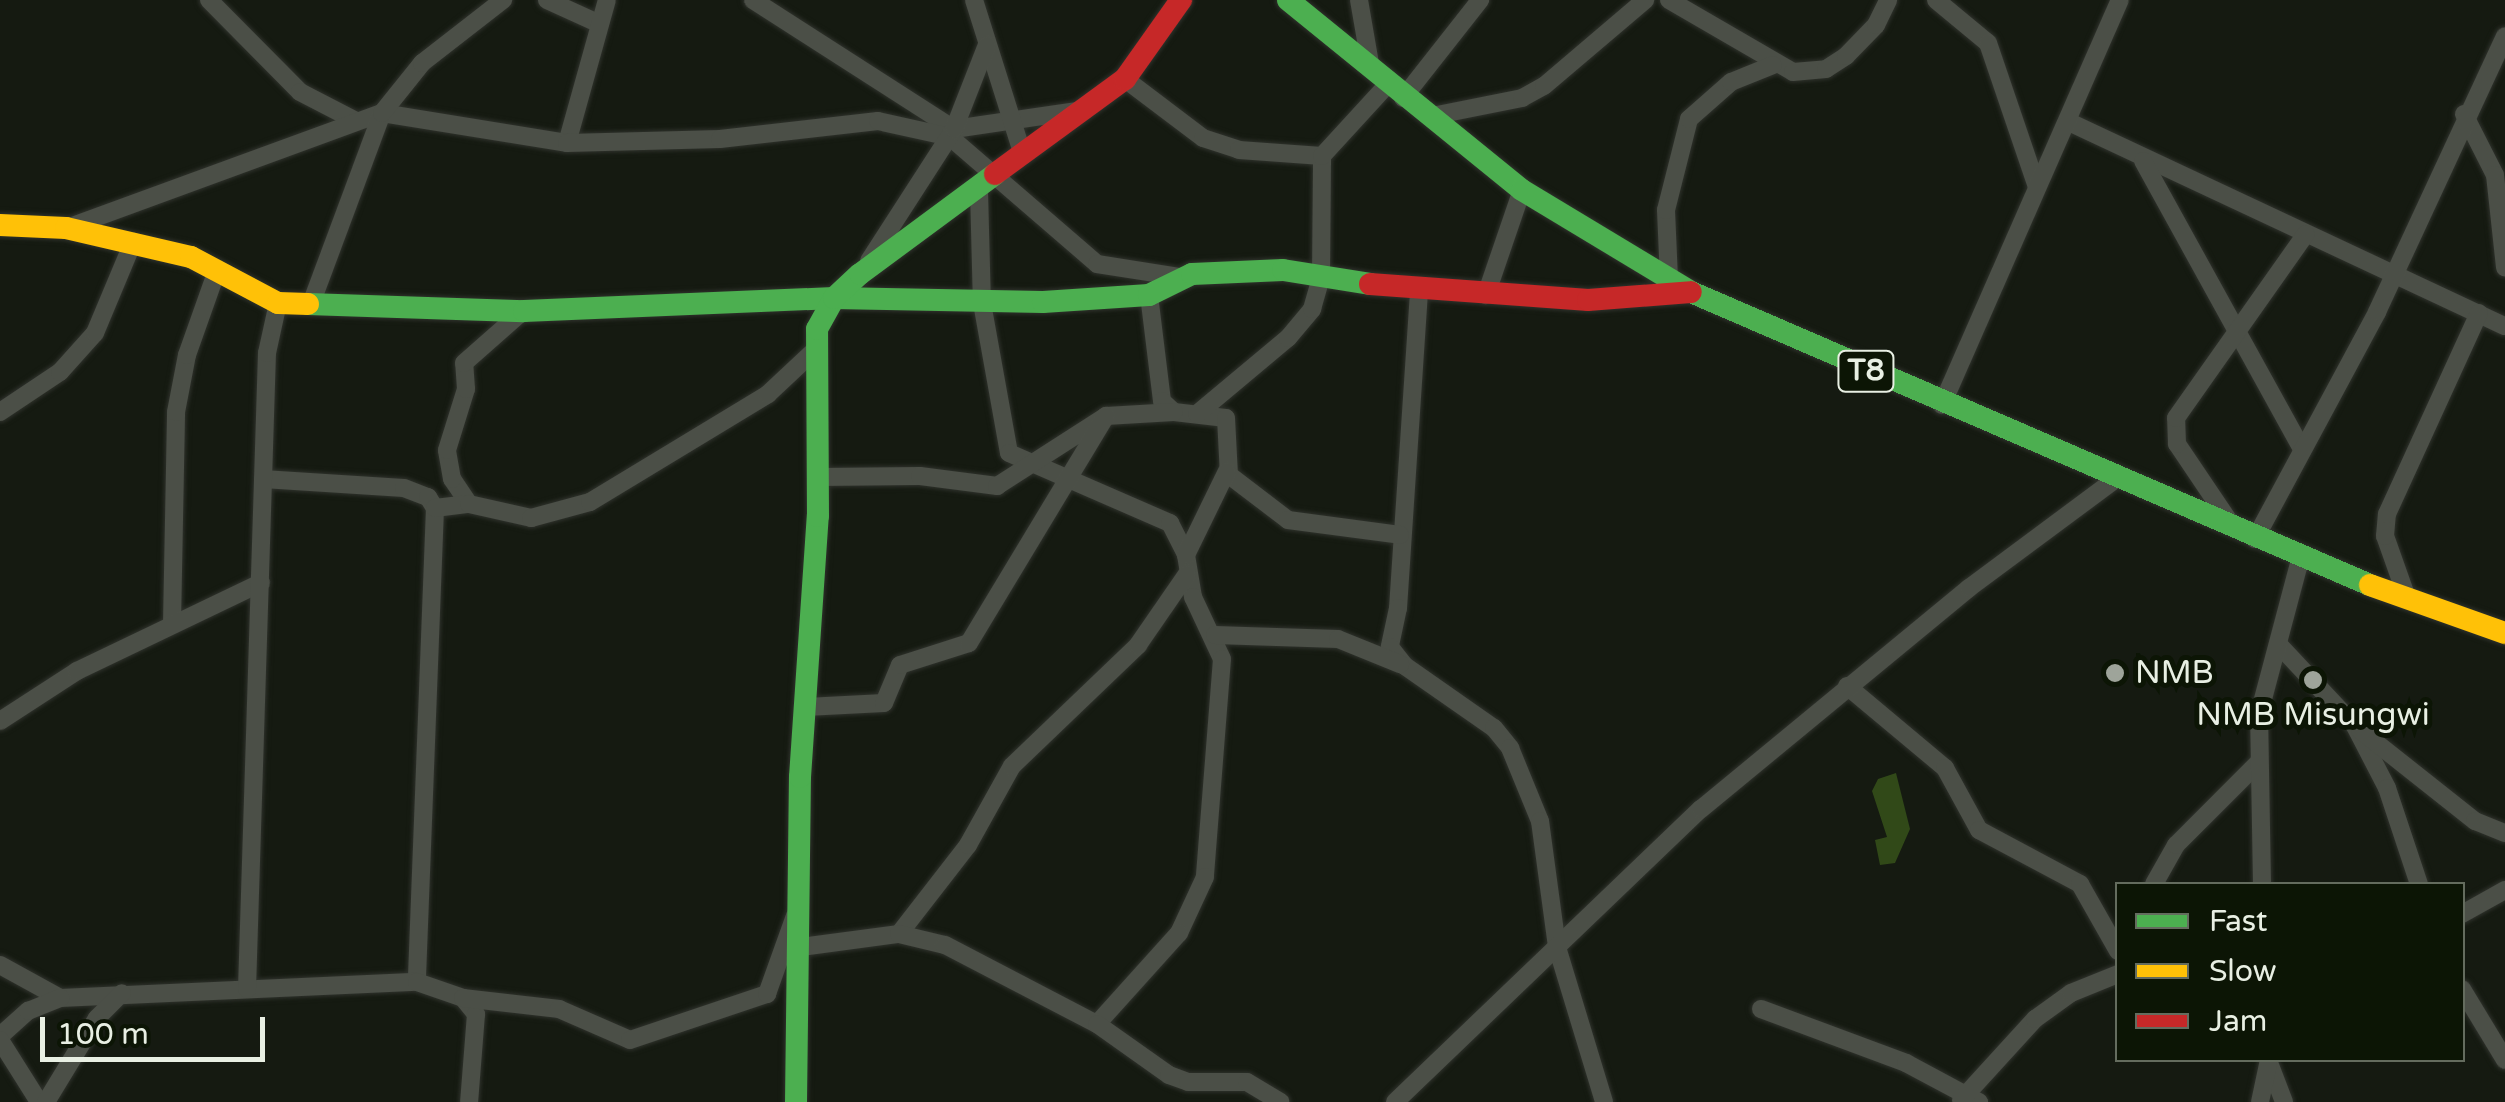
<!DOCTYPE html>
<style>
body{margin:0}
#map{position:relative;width:2505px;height:1102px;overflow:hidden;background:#151a11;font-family:"Varela Round",sans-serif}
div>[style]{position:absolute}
.forest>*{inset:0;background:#314918}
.roads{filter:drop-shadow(0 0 2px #2f322c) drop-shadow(0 0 2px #2f322c)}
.street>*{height:18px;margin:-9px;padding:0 9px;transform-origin:9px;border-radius:9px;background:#4b4f47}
.fast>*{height:22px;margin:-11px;padding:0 11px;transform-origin:11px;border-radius:11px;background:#4caf50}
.slow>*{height:22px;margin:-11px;padding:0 11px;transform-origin:11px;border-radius:11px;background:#ffc107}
.jam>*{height:22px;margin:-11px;padding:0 11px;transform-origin:11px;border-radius:11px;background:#c62828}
.dots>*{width:28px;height:28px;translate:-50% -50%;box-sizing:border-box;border:5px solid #0c1505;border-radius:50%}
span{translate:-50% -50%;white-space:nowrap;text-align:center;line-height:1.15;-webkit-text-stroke:10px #0c1505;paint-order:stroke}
.shield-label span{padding:2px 8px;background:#0c1505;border:2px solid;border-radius:8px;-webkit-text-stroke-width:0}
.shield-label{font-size:30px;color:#e8efe3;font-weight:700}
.poi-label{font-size:32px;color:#e8efe3}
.left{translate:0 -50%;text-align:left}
.legend{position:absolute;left:2115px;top:882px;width:350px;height:180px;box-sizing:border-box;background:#0c1505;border:2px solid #646c5e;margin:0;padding:12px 18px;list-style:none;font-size:30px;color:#e8efe3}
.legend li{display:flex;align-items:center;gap:20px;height:50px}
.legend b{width:50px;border:2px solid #646c5e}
.scale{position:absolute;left:40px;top:1017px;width:225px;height:45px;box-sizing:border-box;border:5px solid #e8efe3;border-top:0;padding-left:12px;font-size:30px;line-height:35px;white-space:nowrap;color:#e8efe3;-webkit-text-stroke:8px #0c1505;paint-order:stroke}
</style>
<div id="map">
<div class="forest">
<div style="clip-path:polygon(1896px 773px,1910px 829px,1895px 863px,1880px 865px,1875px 840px,1887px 837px,1872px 791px,1878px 779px)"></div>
</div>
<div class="roads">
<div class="street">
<div style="left:209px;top:0;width:129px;rotate:45.3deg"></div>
<div style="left:300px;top:92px;width:61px;rotate:27.4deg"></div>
<div style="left:547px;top:0;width:58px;rotate:24.4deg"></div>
<div style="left:753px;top:0;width:239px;rotate:32.7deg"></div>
<div style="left:954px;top:129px;width:123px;rotate:-8.4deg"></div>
<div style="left:974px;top:0;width:163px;rotate:72.5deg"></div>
<div style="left:1359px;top:0;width:65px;rotate:80.2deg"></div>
<div style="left:1669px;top:0;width:143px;rotate:30.1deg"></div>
<div style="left:1793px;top:72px;width:33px;rotate:-5deg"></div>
<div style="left:1826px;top:69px;width:24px;rotate:-33deg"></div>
<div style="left:1846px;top:56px;width:43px;rotate:-45.9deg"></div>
<div style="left:1876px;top:25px;width:28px;rotate:-64deg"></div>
<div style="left:1936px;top:0;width:67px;rotate:39.6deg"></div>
<div style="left:1988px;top:43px;width:149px;rotate:71.2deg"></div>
<div style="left:1125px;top:79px;width:98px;rotate:37.1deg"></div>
<div style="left:1203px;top:138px;width:38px;rotate:18deg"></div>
<div style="left:1239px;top:150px;width:83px;rotate:4.1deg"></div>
<div style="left:1403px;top:98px;width:125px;rotate:-51.8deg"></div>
<div style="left:2464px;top:114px;width:68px;rotate:63.1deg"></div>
<div style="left:2495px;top:175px;width:93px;rotate:83.8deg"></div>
<div style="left:1432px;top:116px;width:92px;rotate:-11.3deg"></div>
<div style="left:1522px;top:98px;width:25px;rotate:-29deg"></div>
<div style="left:1544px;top:86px;width:133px;rotate:-40.4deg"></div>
<div style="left:2069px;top:122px;width:481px;rotate:25.1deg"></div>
<div style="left:567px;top:143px;width:148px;rotate:-74.4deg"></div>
<div style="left:2143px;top:161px;width:329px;rotate:61.1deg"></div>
<div style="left:979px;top:191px;width:112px;rotate:88.5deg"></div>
<div style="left:982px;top:303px;width:152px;rotate:79.8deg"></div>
<div style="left:1009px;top:453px;width:176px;rotate:23.5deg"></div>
<div style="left:1170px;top:523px;width:36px;rotate:63deg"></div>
<div style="left:1186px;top:555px;width:43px;rotate:80.5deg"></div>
<div style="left:1193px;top:597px;width:68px;rotate:64.9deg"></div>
<div style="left:1222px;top:659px;width:219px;rotate:94.5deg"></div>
<div style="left:1205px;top:877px;width:62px;rotate:114.9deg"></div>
<div style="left:1179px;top:933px;width:122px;rotate:132deg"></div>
<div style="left:67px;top:228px;width:335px;rotate:-20.1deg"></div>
<div style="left:382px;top:113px;width:187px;rotate:9.2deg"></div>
<div style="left:567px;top:143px;width:153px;rotate:-1.5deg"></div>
<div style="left:720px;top:139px;width:159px;rotate:-6.5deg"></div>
<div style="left:878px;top:121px;width:74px;rotate:12.5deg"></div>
<div style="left:950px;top:137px;width:194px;rotate:40.8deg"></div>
<div style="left:1097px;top:264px;width:83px;rotate:9deg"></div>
<div style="left:869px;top:261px;width:157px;rotate:-57.2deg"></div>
<div style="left:954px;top:129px;width:90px;rotate:-68.6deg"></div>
<div style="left:1669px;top:279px;width:69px;rotate:-92.5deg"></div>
<div style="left:1666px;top:210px;width:94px;rotate:-75.8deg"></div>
<div style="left:1689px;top:119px;width:56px;rotate:-41.4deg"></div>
<div style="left:1731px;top:82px;width:45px;rotate:-22deg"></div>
<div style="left:1419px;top:292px;width:317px;rotate:93.8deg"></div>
<div style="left:1398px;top:608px;width:40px;rotate:102deg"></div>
<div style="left:1390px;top:647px;width:24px;rotate:52deg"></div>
<div style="left:1405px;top:666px;width:108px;rotate:34.9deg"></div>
<div style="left:1494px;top:728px;width:26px;rotate:51deg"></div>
<div style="left:1510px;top:748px;width:79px;rotate:67.7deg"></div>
<div style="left:1540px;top:821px;width:127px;rotate:82.3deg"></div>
<div style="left:1557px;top:947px;width:162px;rotate:73.1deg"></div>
<div style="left:1149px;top:295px;width:107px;rotate:83deg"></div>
<div style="left:1162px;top:401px;width:16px;rotate:43deg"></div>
<div style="left:1174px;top:412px;width:52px;rotate:6.6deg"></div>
<div style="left:1226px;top:418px;width:57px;rotate:87deg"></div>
<div style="left:1229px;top:475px;width:74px;rotate:37.3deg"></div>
<div style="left:1288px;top:520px;width:113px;rotate:7.6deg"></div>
<div style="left:1486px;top:295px;width:111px;rotate:-71.1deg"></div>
<div style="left:311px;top:304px;width:204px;rotate:-69.6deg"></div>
<div style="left:382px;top:113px;width:64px;rotate:-51.3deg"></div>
<div style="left:422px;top:63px;width:103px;rotate:-37.9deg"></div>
<div style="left:1942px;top:405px;width:442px;rotate:-66.3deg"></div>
<div style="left:0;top:412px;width:72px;rotate:-33.7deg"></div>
<div style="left:60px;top:372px;width:52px;rotate:-48.1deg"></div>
<div style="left:95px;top:333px;width:99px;rotate:-67.3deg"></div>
<div style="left:1197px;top:414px;width:119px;rotate:-39.9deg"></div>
<div style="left:1288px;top:338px;width:38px;rotate:-50deg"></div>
<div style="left:1312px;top:309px;width:33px;rotate:-74deg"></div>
<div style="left:1321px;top:277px;width:121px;rotate:-89.5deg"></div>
<div style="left:1322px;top:156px;width:96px;rotate:-47.5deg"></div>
<div style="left:818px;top:477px;width:102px;rotate:-0.6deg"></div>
<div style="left:920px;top:476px;width:78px;rotate:7.4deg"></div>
<div style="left:997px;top:486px;width:130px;rotate:-32.7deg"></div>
<div style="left:1106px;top:416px;width:68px;rotate:-3.4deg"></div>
<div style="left:263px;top:479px;width:141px;rotate:3.7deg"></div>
<div style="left:404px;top:488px;width:26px;rotate:21deg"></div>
<div style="left:428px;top:497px;width:13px;rotate:58deg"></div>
<div style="left:435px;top:508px;width:474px;rotate:92.2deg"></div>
<div style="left:469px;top:504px;width:30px;rotate:-124deg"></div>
<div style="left:452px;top:479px;width:29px;rotate:-100deg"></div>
<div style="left:447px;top:450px;width:64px;rotate:-72.7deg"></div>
<div style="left:466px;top:389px;width:26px;rotate:-94deg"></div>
<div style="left:464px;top:363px;width:79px;rotate:-41.4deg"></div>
<div style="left:435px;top:508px;width:34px;rotate:-7deg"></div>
<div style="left:469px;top:504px;width:64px;rotate:12.7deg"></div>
<div style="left:531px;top:518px;width:61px;rotate:-15.2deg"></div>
<div style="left:590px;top:502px;width:208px;rotate:-31.2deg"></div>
<div style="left:768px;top:394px;width:64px;rotate:-43.1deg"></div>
<div style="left:2231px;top:524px;width:97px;rotate:-124deg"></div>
<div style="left:2177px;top:444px;width:26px;rotate:-92deg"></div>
<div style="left:2176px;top:418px;width:225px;rotate:-54.8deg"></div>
<div style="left:2255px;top:539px;width:258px;rotate:-61.7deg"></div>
<div style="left:2377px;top:312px;width:304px;rotate:-65.1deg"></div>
<div style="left:1186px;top:555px;width:93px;rotate:-64deg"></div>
<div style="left:2407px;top:598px;width:66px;rotate:-109.5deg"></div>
<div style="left:2385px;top:536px;width:22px;rotate:-85deg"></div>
<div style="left:2387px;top:514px;width:221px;rotate:-65.4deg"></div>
<div style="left:172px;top:624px;width:212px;rotate:-88.9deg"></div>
<div style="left:176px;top:412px;width:58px;rotate:-79.1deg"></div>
<div style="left:187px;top:355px;width:87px;rotate:-70.5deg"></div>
<div style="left:1215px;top:635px;width:123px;rotate:1.9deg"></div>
<div style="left:1338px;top:639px;width:67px;rotate:22deg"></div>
<div style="left:2279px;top:645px;width:111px;rotate:46.8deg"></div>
<div style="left:2355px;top:726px;width:70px;rotate:62.7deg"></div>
<div style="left:2387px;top:788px;width:101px;rotate:71.6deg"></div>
<div style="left:1847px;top:686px;width:128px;rotate:39.9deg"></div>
<div style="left:1945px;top:768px;width:71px;rotate:61.3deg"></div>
<div style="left:1979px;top:830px;width:115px;rotate:28.1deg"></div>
<div style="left:2080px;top:884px;width:77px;rotate:60.4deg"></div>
<div style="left:806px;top:707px;width:78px;rotate:-2.9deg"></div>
<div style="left:884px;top:703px;width:41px;rotate:-67.2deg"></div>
<div style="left:900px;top:665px;width:72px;rotate:-17.7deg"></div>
<div style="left:969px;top:643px;width:265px;rotate:-58.9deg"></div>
<div style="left:0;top:721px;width:92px;rotate:-33deg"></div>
<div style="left:77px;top:671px;width:204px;rotate:-25.6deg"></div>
<div style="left:2360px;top:730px;width:147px;rotate:38.4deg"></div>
<div style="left:2475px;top:821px;width:32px;rotate:22deg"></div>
<div style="left:2154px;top:884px;width:45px;rotate:-60.6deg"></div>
<div style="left:2176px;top:845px;width:115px;rotate:-45deg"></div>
<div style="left:2262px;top:884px;width:170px;rotate:-91deg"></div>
<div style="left:2259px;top:714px;width:159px;rotate:-75.1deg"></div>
<div style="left:2462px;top:914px;width:49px;rotate:-29.2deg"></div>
<div style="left:899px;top:934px;width:113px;rotate:-52.2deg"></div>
<div style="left:968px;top:845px;width:90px;rotate:-60.9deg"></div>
<div style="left:1012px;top:766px;width:175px;rotate:-43.8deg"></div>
<div style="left:1138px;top:645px;width:86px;rotate:-55.4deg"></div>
<div style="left:801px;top:947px;width:99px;rotate:-7.6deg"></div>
<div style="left:899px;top:934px;width:47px;rotate:13.4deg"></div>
<div style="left:945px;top:945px;width:171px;rotate:27.5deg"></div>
<div style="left:1097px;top:1024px;width:88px;rotate:35.3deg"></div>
<div style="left:1169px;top:1075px;width:20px;rotate:20deg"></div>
<div style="left:1188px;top:1082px;width:59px"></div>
<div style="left:1247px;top:1082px;width:39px;rotate:31deg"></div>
<div style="left:0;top:965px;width:68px;rotate:28.8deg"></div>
<div style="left:60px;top:998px;width:357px;rotate:-2.6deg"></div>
<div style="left:417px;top:982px;width:49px;rotate:19.2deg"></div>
<div style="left:463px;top:998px;width:21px;rotate:51deg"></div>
<div style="left:476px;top:1014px;width:88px;rotate:94.5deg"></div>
<div style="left:247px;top:989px;width:636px;rotate:-88.2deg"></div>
<div style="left:267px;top:353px;width:51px;rotate:-77.6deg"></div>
<div style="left:2462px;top:989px;width:83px;rotate:58.8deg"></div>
<div style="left:463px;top:998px;width:97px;rotate:6.5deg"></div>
<div style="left:559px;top:1009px;width:77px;rotate:23.6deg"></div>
<div style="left:630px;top:1040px;width:145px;rotate:-18.6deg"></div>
<div style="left:767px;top:994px;width:83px;rotate:-70.3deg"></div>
<div style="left:1761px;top:1009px;width:155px;rotate:20.4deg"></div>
<div style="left:1906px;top:1063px;width:83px;rotate:28.1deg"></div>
<div style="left:0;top:1036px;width:38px;rotate:-42deg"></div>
<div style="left:28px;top:1011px;width:35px;rotate:-22deg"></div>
<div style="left:0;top:1040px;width:73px;rotate:57.8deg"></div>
<div style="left:2268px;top:1060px;width:45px;rotate:69.1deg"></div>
<div style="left:1961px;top:1100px;width:110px;rotate:-47.6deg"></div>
<div style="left:2035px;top:1019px;width:44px;rotate:-35.8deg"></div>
<div style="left:2071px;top:993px;width:51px;rotate:-22deg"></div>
<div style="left:46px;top:1102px;width:98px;rotate:-58.7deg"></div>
<div style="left:97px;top:1018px;width:35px;rotate:-45deg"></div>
<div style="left:1395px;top:1102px;width:424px;rotate:-43.8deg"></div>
<div style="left:1701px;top:809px;width:347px;rotate:-39.5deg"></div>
<div style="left:1969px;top:588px;width:183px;rotate:-36.6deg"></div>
<div style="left:2260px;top:1102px;width:38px;rotate:-78deg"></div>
</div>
<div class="fast">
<div style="left:1288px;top:0;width:301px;rotate:39.1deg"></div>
<div style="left:1522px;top:190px;width:197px;rotate:31.1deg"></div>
<div style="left:1691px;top:292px;width:740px;rotate:23.34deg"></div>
<div style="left:308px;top:304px;width:216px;rotate:1.9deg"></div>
<div style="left:524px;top:311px;width:310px;rotate:-2.4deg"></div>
<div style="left:834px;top:298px;width:209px;rotate:1.1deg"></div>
<div style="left:1043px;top:302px;width:106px;rotate:-3.8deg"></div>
<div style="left:1149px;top:295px;width:48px;rotate:-26deg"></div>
<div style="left:1192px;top:274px;width:91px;rotate:-2.5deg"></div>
<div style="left:1283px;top:270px;width:88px;rotate:9.1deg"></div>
<div style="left:796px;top:1102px;width:325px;rotate:-89.3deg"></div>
<div style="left:800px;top:777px;width:262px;rotate:-86.1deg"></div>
<div style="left:818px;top:516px;width:187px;rotate:-90.3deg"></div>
<div style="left:817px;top:329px;width:35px;rotate:-61deg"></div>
<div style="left:834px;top:298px;width:35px;rotate:-43deg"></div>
<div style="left:860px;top:274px;width:168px;rotate:-36.5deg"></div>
</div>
<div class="slow">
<div style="left:0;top:225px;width:66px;rotate:2.6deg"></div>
<div style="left:66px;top:228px;width:128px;rotate:13.1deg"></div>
<div style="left:191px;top:257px;width:98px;rotate:27.9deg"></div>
<div style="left:278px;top:303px;width:30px;rotate:2deg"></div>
<div style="left:2370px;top:585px;width:143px;rotate:19.6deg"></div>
</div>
<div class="jam">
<div style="left:995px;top:174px;width:161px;rotate:-36.2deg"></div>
<div style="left:1125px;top:79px;width:97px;rotate:-54.7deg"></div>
<div style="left:1370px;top:284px;width:219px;rotate:4.2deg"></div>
<div style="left:1588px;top:300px;width:103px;rotate:-4.4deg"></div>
</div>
</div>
<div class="dots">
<div style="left:2115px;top:673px;background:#9ea49a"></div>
<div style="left:2313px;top:680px;background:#9ea49a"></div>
</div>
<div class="shield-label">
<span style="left:1866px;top:371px">T8</span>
</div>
<div class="poi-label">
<span class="left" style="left:2135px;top:673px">NMB</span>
<span style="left:2313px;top:715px">NMB Misungwi</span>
</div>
<ul class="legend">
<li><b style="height:12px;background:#4caf50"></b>Fast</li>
<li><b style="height:12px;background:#ffc107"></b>Slow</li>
<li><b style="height:12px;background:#c62828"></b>Jam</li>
</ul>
<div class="scale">100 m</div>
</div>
